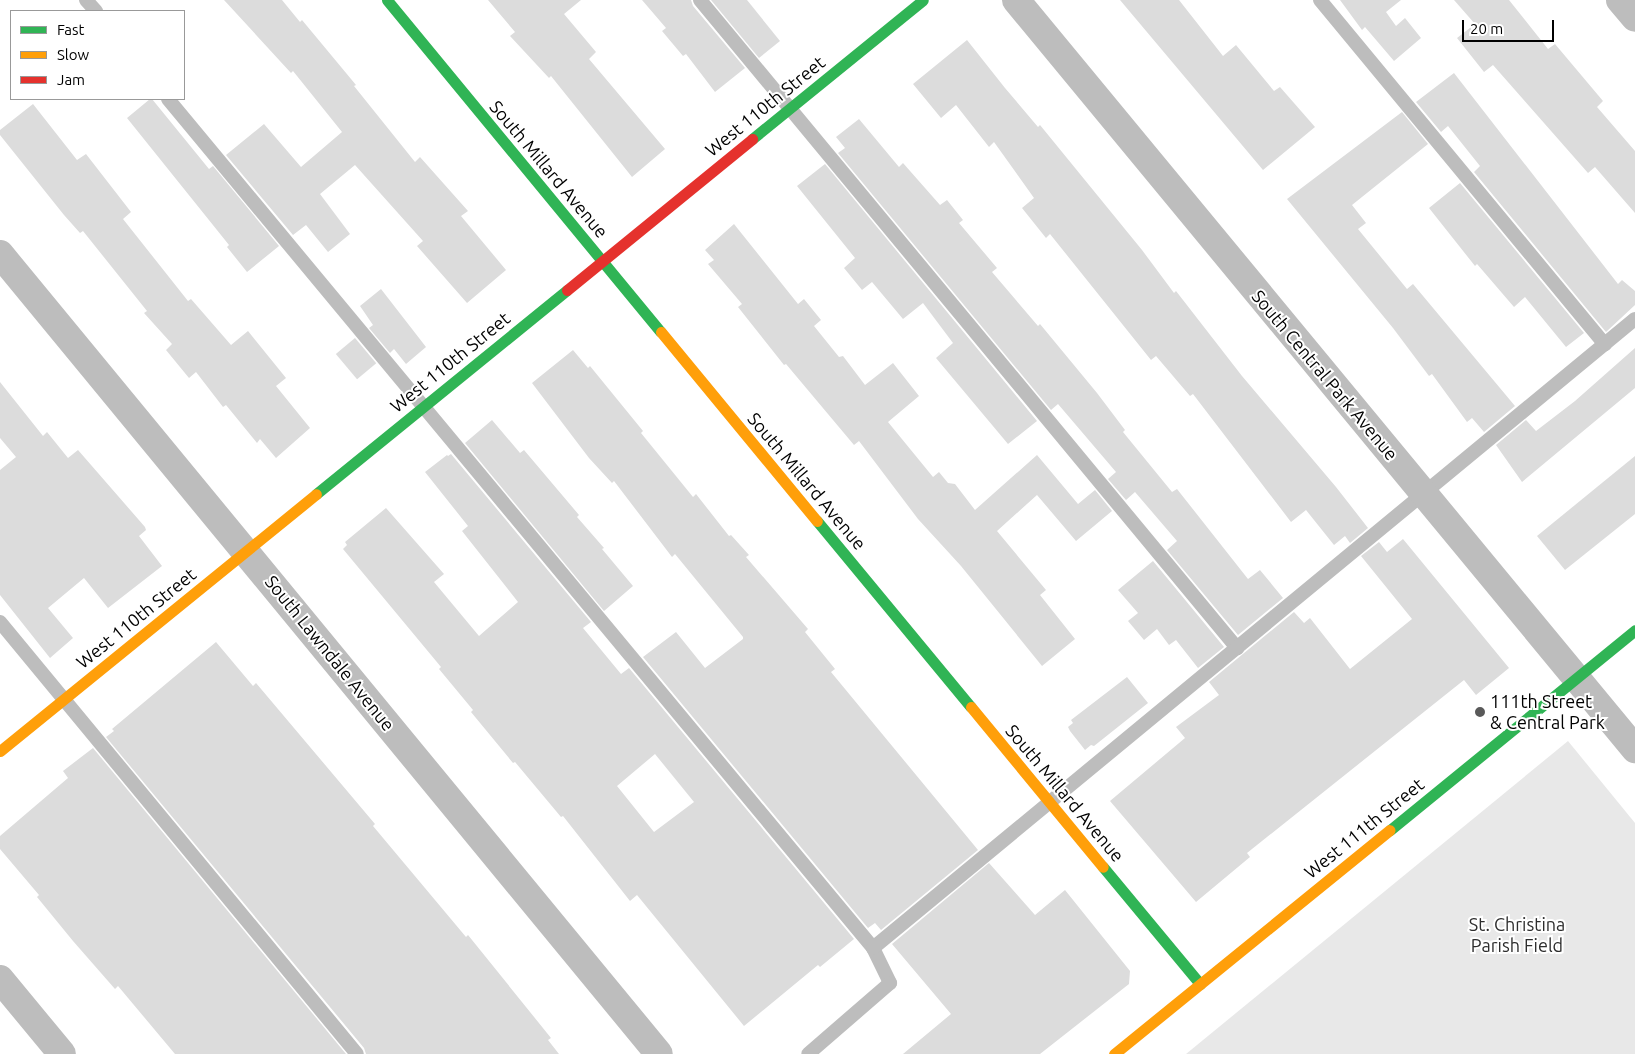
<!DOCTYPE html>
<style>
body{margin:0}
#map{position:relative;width:1635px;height:1054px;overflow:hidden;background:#fff;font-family:Ubuntu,sans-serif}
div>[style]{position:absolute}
.green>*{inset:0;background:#e8e8e8}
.building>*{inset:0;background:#dcdcdc;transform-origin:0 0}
.lane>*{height:14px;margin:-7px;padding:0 7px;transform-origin:7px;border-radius:7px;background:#bdbdbd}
.street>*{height:28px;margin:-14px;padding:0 14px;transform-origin:14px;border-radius:14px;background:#bdbdbd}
.fast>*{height:11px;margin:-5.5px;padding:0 5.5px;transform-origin:5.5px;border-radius:5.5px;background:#30b455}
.slow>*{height:11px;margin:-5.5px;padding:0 5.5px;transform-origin:5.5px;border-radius:5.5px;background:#ff9f0a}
.jam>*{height:11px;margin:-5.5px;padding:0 5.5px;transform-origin:5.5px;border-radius:5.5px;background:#e5322d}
.dots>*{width:14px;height:14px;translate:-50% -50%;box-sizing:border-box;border:2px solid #fff;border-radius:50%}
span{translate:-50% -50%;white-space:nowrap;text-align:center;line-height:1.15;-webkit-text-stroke:4px #fff;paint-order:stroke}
.street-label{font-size:18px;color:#000}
.poi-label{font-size:18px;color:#000}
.left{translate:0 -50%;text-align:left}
.park-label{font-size:18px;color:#2d2d2d}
.legend{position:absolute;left:10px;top:10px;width:175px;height:90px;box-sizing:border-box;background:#fff;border:1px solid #999;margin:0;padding:6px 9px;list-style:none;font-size:15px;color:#000}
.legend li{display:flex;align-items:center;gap:10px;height:25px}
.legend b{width:25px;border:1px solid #999}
.scale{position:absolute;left:1462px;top:20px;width:92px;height:22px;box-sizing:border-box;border:2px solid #000;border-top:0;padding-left:6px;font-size:15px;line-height:18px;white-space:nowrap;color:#000;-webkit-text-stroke:4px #fff;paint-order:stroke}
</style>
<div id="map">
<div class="green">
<div style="clip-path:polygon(1568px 741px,1635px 823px,1635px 1054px,1186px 1054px)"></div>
</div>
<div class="building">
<div style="clip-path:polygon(224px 0,282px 0,300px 22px,302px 20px,356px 85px,354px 86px,415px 162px,420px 157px,468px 211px,461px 216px,506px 270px,467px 303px,417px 246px,423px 241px,355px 165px,320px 194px,350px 234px,328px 252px,306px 225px,293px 235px,226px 155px,264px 124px,301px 167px,342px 132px,293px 71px,291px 73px)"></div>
<div style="clip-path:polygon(488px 0,581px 0,564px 14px,596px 52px,589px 59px,665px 149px,632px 177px,551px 76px,549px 78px,510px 36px,515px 32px)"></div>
<div style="clip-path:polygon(642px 0,691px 0,693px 6px,745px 68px,715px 92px,686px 54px,683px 56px,662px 31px,666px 28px)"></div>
<div style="clip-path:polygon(711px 0,747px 0,780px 41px,759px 58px)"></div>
<div style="clip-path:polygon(1120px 0,1179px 0,1223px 56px,1236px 45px,1274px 91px,1280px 87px,1315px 127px,1263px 170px)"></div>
<div style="clip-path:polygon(1340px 0,1401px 0,1386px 12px,1396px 26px,1405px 18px,1421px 38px,1394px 61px,1365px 27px,1362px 30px)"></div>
<div style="clip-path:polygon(1454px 0,1509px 0,1548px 49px,1555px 44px,1603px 101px,1597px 107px,1635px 151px,1635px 213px,1595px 167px,1588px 173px,1493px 65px,1484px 72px,1457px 38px,1475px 24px)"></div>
<div style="clip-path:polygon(967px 40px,1005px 88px,1038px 127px,1040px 125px,1142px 250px,1174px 293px,1176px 291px,1242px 376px,1336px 487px,1368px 528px,1350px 543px,1345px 536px,1334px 545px,1306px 510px,1291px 522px,1193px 394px,1190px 396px,1156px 356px,1151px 360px,1050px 234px,1046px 238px,1022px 208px,1034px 198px,994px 142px,989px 147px,956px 105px,941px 118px,913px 84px)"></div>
<div style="clip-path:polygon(1454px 73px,1618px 284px,1622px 280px,1635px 291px,1635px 305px,1606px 332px,1474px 172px,1480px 166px,1448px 126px,1441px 132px,1416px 102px)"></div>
<div style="clip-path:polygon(150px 99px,152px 99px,209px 169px,213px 166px,279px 246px,247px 272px,227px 247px,229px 245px,127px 118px)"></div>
<div style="clip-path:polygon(33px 104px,77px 160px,86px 154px,131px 212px,123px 219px,188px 301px,191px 299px,231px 345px,248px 331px,286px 378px,276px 386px,310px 428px,276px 458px,260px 439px,257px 443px,226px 405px,223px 407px,196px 372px,189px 378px,166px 350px,172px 344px,144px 313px,147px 311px,83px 231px,80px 233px,64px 215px,0 135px,0 130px)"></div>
<div style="clip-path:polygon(1402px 112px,1428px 144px,1352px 205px,1366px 223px,1358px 229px,1407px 289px,1413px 284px,1515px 406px,1484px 432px,1472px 418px,1467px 422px,1432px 374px,1429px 376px,1393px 328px,1287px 199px)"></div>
<div style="clip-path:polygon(859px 119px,899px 167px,903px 163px,940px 205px,947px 200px,963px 220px,959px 223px,997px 268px,992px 272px,1038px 326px,1040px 324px,1097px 393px,1125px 430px,1123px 432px,1172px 492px,1177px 489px,1248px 579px,1260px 570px,1283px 598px,1238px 635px,1167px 550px,1177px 541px,1135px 492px,1126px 500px,1108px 479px,1116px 472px,1058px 404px,1051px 410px,838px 153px,845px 148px,836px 137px)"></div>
<div style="clip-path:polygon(825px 164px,1037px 421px,1008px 444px,936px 358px,953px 343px,923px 303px,903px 319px,872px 282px,862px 290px,844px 268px,855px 258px,797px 186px)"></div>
<div style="clip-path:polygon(1460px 183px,1584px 333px,1566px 347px,1525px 297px,1514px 307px,1477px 264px,1475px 266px,1429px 208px)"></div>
<div style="clip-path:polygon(734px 224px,798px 304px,804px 299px,821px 320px,814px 326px,839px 357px,843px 356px,865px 385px,893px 363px,919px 396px,888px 422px,933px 477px,939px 472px,948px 483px,955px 484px,975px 510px,1037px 455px,1078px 504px,1095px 490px,1112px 511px,1076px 541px,1037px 495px,997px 531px,1046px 590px,1040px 595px,1075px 639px,1042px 666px,961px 566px,918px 519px,859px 441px,854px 445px,786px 364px,784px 365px,738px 307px,742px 304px,708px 264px,714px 260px,705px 250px)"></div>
<div style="clip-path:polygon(381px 289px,426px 347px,406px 364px,394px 349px,390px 353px,369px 328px,373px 325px,360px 306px)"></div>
<div style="left:355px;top:338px;width:33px;height:25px;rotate:50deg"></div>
<div style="clip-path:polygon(1635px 348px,1635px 388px,1522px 482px,1496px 445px,1526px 420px,1536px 431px,1575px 401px)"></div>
<div style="clip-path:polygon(573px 350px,588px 368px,590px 366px,643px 431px,641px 433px,693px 497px,696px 494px,729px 536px,731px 535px,749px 555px,746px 557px,808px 629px,805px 632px,835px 669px,831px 672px,978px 850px,881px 930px,875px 923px,868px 928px,643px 657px,676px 632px,705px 668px,743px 639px,743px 637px,675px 554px,672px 557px,614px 481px,612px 483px,589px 458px,532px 383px)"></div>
<div style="clip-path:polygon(0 382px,43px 436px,47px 432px,68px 458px,78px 450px,145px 527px,146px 530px,139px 536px,162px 566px,108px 608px,84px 578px,48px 608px,73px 638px,50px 658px,0 595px,0 470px,16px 457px,0 438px)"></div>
<div style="clip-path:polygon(492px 420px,520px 453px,524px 450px,579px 515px,577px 517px,604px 548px,602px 549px,633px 586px,604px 611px,465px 443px)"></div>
<div style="clip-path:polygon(evenodd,451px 454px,591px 622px,583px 628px,621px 674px,629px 668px,854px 939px,820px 967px,818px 965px,744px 1026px,637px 895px,630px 901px,563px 816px,561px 817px,515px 762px,513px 763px,471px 712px,473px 710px,439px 669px,441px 667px,343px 549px,347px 545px,345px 542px,386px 508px,444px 574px,434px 582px,479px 636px,518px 602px,462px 531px,468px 526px,425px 472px,447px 455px,448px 456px,451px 454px,655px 754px,694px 802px,654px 832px,617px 786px,655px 754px)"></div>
<div style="clip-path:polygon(1635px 456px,1635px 514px,1565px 570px,1537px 536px)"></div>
<div style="clip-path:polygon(1403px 539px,1509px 668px,1476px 695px,1464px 680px,1247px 853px,1250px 857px,1196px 902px,1110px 801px,1185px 738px,1176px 727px,1219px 695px,1209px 682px,1294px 612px,1304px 623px,1310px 618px,1350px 669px,1412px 619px,1361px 556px,1379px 542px,1387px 552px)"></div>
<div style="clip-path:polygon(1153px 561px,1224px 647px,1198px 668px,1176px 640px,1169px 645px,1157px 629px,1144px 640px,1128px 621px,1138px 613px,1118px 590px)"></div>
<div style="clip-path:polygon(216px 642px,253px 686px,256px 683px,375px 824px,373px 826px,466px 937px,468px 935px,551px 1038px,548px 1040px,559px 1054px,366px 1054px,364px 1048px,106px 737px,114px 731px,112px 729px)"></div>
<div style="clip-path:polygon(1127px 677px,1148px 703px,1094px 746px,1091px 745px,1085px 750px,1070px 731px,1068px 727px,1073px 723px,1071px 720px)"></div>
<div style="clip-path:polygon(93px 748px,346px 1054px,175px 1054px,118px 986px,115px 989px,73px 941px,37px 897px,39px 895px,0 849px,0 836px,68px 778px,63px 771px)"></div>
<div style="clip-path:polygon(989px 863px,1035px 915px,1065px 890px,1130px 971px,1129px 984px,1040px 1054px,903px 1054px,951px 1014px,892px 944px)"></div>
</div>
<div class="lane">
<div style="left:86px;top:0;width:15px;rotate:48deg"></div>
<div style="left:700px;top:0;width:842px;rotate:50.35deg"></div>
<div style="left:1320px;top:0;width:447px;rotate:50.4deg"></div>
<div style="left:168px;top:99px;width:1104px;rotate:50.29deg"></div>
<div style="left:873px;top:948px;width:39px;rotate:64deg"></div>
<div style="left:890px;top:983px;width:108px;rotate:139.1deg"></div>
<div style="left:0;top:622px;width:560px;rotate:50.43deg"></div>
<div style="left:873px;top:948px;width:988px;rotate:-39.54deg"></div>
</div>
<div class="street">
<div style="left:1016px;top:0;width:972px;rotate:50.43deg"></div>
<div style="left:1620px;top:0;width:23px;rotate:50deg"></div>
<div style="left:0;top:254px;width:1036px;rotate:50.52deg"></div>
<div style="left:0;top:979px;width:97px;rotate:50.4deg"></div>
</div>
<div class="fast">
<div style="left:387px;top:0;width:430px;rotate:50.5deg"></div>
<div style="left:752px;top:139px;width:220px;rotate:-39.1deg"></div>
<div style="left:316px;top:494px;width:323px;rotate:-39.1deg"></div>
<div style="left:817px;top:521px;width:241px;rotate:50.4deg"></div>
<div style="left:1390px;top:830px;width:316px;rotate:-39.2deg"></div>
<div style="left:1103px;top:867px;width:152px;rotate:50.3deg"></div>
</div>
<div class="slow">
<div style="left:661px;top:332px;width:245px;rotate:50.5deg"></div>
<div style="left:971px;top:707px;width:207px;rotate:50.5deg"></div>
<div style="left:0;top:751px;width:407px;rotate:-39.1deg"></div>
<div style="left:1114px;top:1054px;width:355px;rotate:-39.1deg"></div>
</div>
<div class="jam">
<div style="left:567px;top:290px;width:239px;rotate:-39.2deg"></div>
</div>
<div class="dots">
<div style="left:1480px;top:712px;background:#595959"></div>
</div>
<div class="street-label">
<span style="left:765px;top:106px;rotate:-39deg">West 110th Street</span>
<span style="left:549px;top:169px;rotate:50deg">South Millard Avenue</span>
<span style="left:450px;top:362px;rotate:-39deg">West 110th Street</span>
<span style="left:1325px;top:375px;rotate:50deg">South Central Park Avenue</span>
<span style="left:807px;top:481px;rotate:50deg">South Millard Avenue</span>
<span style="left:136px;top:618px;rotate:-39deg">West 110th Street</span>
<span style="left:330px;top:653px;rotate:51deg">South Lawndale Avenue</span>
<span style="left:1065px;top:793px;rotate:50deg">South Millard Avenue</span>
<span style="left:1364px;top:828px;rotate:-39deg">West 111th Street</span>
</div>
<div class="poi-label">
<span class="left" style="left:1490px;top:712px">111th Street<br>&amp; Central Park</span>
</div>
<div class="park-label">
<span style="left:1517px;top:935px">St. Christina<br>Parish Field</span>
</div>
<ul class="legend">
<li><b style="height:6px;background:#30b455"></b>Fast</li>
<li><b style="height:6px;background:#ff9f0a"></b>Slow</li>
<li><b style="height:6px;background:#e5322d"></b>Jam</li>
</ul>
<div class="scale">20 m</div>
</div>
